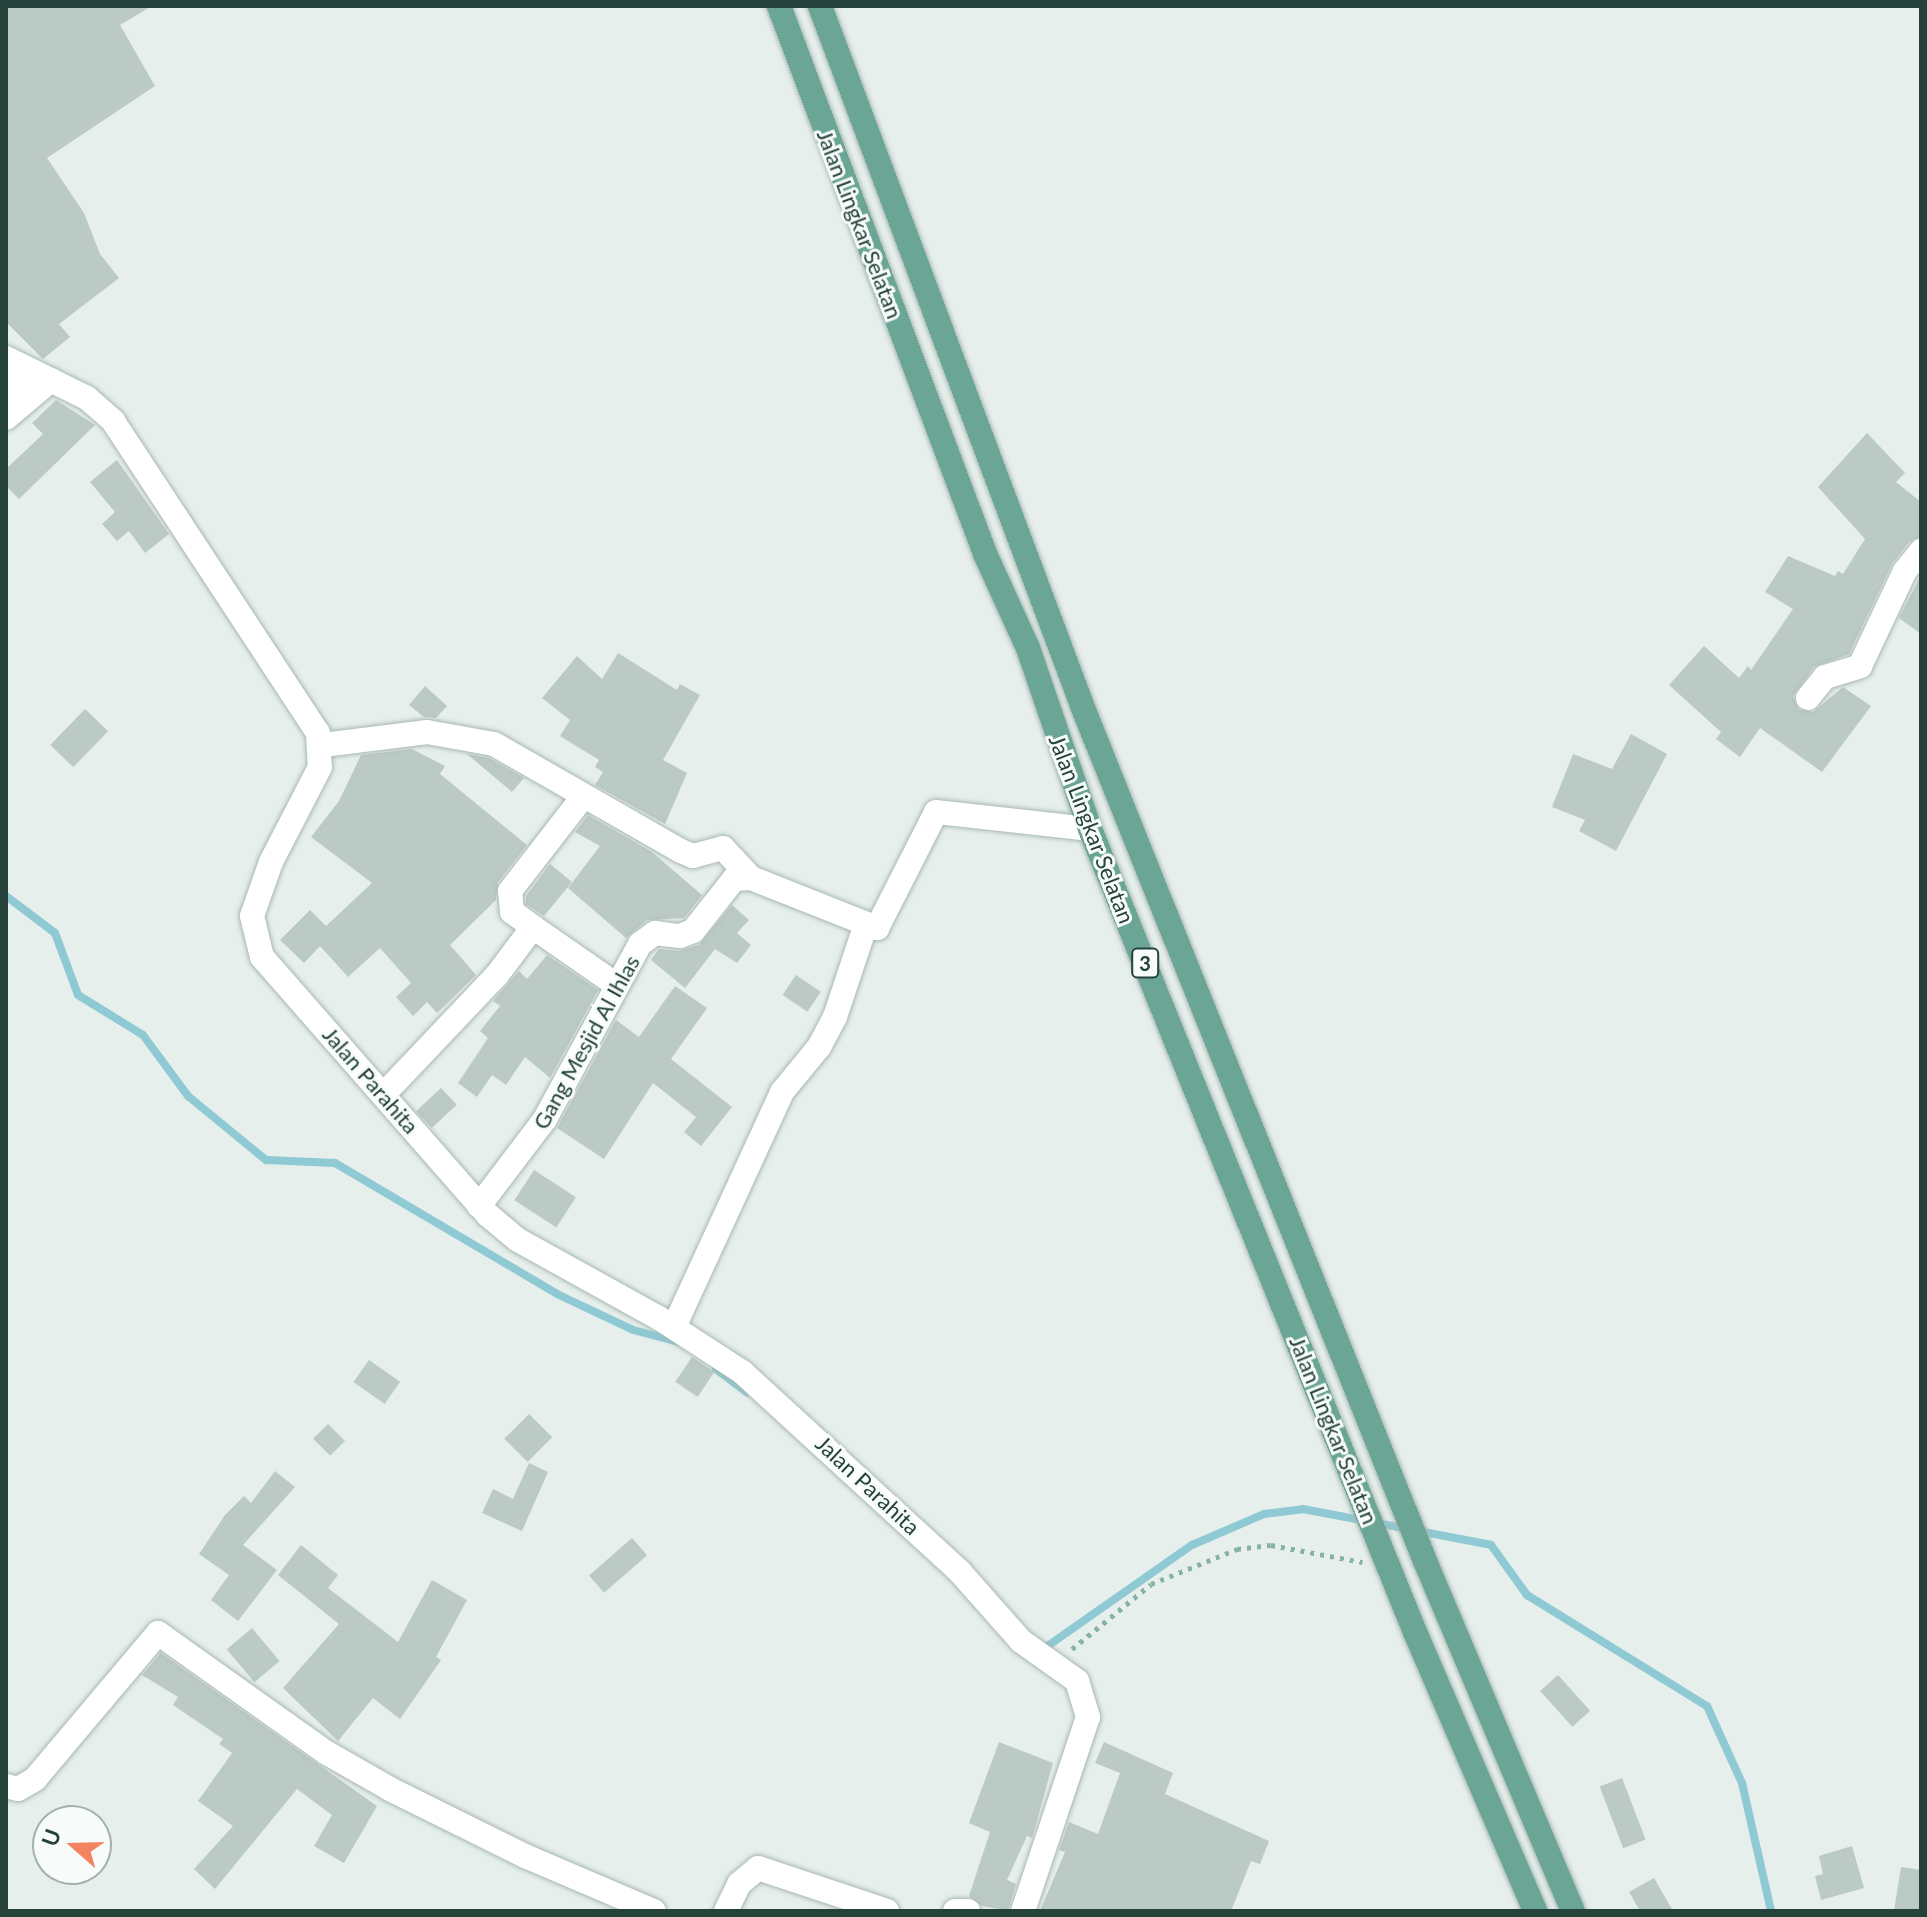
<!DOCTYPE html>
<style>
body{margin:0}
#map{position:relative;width:1927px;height:1917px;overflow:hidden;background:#e6efeb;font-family:Lato,sans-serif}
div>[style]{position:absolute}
.stream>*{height:8px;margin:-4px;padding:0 4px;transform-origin:4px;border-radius:4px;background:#8ec9d4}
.building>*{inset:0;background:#bbcac4;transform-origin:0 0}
.path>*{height:5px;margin-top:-2.5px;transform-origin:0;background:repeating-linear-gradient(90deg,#86b3a5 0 4px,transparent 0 10px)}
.roads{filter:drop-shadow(0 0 2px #a8b8b2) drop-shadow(0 0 2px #a8b8b2)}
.minor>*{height:24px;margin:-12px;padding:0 12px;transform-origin:12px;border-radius:12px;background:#fff}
.major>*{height:24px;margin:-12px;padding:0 12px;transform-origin:12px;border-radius:12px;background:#6aa596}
span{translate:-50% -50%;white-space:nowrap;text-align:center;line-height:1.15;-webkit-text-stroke:6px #f7fbf9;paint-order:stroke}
.shield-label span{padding:2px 6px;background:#f7fbf9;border:2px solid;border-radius:6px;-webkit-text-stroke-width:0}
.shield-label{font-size:20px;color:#24423a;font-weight:700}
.street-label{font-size:22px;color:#24423a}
.frame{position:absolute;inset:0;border:8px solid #24423a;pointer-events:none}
.north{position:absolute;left:32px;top:1805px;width:80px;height:80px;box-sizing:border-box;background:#f7fbf9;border:2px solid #a3b1ad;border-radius:50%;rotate:290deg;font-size:22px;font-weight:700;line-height:32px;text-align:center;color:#24423a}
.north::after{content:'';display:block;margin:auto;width:28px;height:36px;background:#f4845f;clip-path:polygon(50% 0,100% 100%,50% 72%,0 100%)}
</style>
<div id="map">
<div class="stream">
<div style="left:6px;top:896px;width:61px;rotate:37.1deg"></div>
<div style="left:55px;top:933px;width:66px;rotate:69.6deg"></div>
<div style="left:78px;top:995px;width:76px;rotate:31.6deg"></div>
<div style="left:143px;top:1035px;width:76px;rotate:53.6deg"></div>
<div style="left:188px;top:1096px;width:101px;rotate:39.4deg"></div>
<div style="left:266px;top:1160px;width:69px;rotate:2.5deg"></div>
<div style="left:335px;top:1163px;width:258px;rotate:30.5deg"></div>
<div style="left:557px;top:1294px;width:84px;rotate:25.3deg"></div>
<div style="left:633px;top:1330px;width:48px;rotate:14.6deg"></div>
<div style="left:716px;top:1369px;width:39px;rotate:37deg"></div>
<div style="left:1039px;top:1652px;width:187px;rotate:-35deg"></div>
<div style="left:1192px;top:1545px;width:78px;rotate:-23.3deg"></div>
<div style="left:1264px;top:1514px;width:39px;rotate:-7deg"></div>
<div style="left:1303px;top:1509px;width:191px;rotate:10.8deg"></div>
<div style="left:1491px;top:1545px;width:62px;rotate:54.2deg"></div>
<div style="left:1527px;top:1595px;width:211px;rotate:31.7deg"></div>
<div style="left:1707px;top:1706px;width:85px;rotate:65.6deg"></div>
<div style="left:1742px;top:1783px;width:131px;rotate:77.2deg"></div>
</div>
<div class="building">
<div style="clip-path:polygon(6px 6px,152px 6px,120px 25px,155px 86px,47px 158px,84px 213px,100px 254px,119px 278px,59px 324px,70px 337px,43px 359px,6px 322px)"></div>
<div style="clip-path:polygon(56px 400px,95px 425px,19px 499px,6px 486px,6px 469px,43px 434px,32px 423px)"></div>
<div style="clip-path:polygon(1867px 433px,1905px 473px,1896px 482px,1921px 502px,1921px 536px,1909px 542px,1892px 564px,1849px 654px,1814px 667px,1793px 696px,1798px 709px,1813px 712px,1843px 687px,1871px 706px,1822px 772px,1760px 728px,1740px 757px,1716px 739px,1721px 732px,1669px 685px,1704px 646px,1739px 678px,1748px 666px,1751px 670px,1793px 609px,1765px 592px,1788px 556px,1835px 576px,1838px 571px,1843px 574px,1865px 539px,1818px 487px)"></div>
<div style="clip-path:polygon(117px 460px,169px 534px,145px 553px,129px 531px,117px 541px,102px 524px,115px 512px,90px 482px)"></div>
<div style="clip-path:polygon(1921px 575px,1921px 634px,1899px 618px)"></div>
<div style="clip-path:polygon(618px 653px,677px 690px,680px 684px,700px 695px,663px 760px,687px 773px,665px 824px,595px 785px,603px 772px,595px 767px,599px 760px,560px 736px,570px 720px,542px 698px,577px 656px,602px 679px)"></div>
<div style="clip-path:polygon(425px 686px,447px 706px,436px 718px,424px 717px,409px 705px)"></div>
<div style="left:85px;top:709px;width:32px;height:50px;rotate:44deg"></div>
<div style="clip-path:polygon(1631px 734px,1667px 754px,1616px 851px,1579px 831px,1585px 820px,1552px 807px,1573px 754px,1612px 769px)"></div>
<div style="clip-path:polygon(412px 749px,445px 766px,440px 774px,527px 845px,498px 882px,496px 900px,450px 945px,476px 975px,437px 1013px,427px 1002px,413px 1016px,396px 997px,411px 983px,380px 948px,348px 977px,320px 946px,304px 963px,280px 940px,310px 910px,326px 926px,372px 883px,311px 837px,339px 801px,361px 755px)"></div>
<div style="clip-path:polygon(467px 754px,489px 758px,524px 778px,512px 792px)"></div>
<div style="clip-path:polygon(588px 815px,652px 852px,702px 895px,684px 918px,647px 920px,626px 938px,568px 888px,600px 846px,575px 832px)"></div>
<div style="clip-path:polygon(550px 864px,572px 882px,544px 916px,526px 904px,526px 896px)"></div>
<div style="clip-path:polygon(732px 905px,749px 920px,737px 933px,751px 945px,737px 963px,715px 949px,685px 988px,651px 960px,659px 949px,679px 951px,699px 945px)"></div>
<div style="clip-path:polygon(547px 955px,598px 990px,550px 1078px,525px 1057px,506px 1085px,492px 1075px,477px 1097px,458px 1083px,488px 1038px,480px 1031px,500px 1006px,493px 1001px,519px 971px,527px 979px)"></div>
<div style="left:796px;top:975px;width:30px;height:24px;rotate:34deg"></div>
<div style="clip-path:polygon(675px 986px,707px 1008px,671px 1059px,732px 1107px,701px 1146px,684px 1132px,696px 1117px,653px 1083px,604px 1159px,557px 1128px,616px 1020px,639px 1037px)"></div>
<div style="left:441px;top:1088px;width:23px;height:34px;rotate:47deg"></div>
<div style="left:534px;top:1170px;width:50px;height:36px;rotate:33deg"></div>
<div style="left:692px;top:1357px;width:27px;height:30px;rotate:34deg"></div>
<div style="left:369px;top:1360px;width:38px;height:27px;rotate:35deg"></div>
<div style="left:529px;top:1414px;width:33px;height:35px;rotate:45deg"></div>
<div style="left:328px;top:1424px;width:24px;height:21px;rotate:45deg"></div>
<div style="clip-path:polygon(529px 1463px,548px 1472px,522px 1531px,482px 1513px,493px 1489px,513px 1499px)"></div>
<div style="clip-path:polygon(275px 1471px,295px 1487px,243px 1545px,277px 1570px,238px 1621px,211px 1600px,229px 1575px,199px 1554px,225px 1515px,244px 1496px,251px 1503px)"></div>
<div style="left:632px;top:1538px;width:23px;height:57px;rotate:49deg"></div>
<div style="clip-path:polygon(301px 1545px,338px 1575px,328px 1588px,398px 1642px,432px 1580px,467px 1600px,436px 1657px,441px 1660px,400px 1719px,373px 1698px,338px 1741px,283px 1688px,339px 1624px,278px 1575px)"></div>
<div style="left:252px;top:1628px;width:43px;height:33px;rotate:50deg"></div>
<div style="clip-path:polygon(161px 1653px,377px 1806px,344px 1863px,314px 1846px,332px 1815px,297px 1789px,215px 1889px,194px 1869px,233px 1826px,198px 1801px,232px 1753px,219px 1744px,223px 1739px,173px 1705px,178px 1697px,142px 1675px)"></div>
<div style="left:1558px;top:1675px;width:48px;height:24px;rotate:48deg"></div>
<div style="clip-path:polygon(999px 1742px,1053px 1763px,1032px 1838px,1027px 1836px,1007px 1880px,1016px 1884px,1008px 1911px,982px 1906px,969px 1896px,990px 1832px,969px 1823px)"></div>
<div style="clip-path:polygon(1104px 1742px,1173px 1773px,1165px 1794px,1269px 1841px,1260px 1864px,1251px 1861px,1231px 1911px,1040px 1911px,1065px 1852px,1059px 1850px,1069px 1822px,1098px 1834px,1120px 1773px,1095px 1763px)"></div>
<div style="left:1622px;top:1778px;width:66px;height:24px;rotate:69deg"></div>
<div style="clip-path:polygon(1852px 1846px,1864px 1888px,1821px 1900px,1815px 1876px,1823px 1874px,1819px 1856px)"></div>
<div style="clip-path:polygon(1901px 1867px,1921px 1870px,1921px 1911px,1894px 1911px)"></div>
<div style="clip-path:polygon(1654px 1878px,1673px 1911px,1640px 1911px,1629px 1892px)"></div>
</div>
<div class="path">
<div style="left:1072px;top:1649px;width:102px;rotate:-39.4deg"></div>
<div style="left:1151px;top:1584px;width:93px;rotate:-22.1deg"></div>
<div style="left:1237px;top:1549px;width:34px;rotate:-7deg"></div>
<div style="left:1271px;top:1545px;width:93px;rotate:10.6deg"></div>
</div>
<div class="roads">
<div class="minor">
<div style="left:6px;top:358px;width:90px;rotate:26.3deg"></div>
<div style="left:87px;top:398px;width:35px;rotate:41deg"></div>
<div style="left:113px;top:421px;width:373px;rotate:56.7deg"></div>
<div style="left:318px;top:733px;width:34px;rotate:87deg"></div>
<div style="left:320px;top:767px;width:107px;rotate:117.3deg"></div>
<div style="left:271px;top:862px;width:57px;rotate:109.4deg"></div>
<div style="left:252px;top:916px;width:42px;rotate:76.3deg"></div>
<div style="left:262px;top:957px;width:343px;rotate:48.8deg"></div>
<div style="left:488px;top:1215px;width:39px;rotate:40deg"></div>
<div style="left:518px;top:1240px;width:161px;rotate:29deg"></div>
<div style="left:659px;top:1318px;width:99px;rotate:33deg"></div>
<div style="left:742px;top:1372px;width:296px;rotate:42.5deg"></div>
<div style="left:960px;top:1572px;width:92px;rotate:48.5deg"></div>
<div style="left:1021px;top:1641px;width:69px;rotate:35.5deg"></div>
<div style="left:1077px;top:1681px;width:38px;rotate:73deg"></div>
<div style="left:1088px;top:1717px;width:205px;rotate:108.5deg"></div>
<div style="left:6px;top:389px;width:30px;rotate:-41deg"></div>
<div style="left:6px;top:418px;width:59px;rotate:-40.2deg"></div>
<div style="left:1808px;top:698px;width:27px;rotate:-51deg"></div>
<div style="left:1825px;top:677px;width:37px;rotate:-17deg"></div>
<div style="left:1860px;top:666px;width:105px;rotate:-64.7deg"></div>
<div style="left:1905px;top:571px;width:26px;rotate:-51deg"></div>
<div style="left:323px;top:745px;width:105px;rotate:-7.1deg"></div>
<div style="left:427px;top:732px;width:68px;rotate:10.2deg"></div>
<div style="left:494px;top:744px;width:215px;rotate:29.8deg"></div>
<div style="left:681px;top:851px;width:13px;rotate:23deg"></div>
<div style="left:693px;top:856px;width:31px;rotate:-15deg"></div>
<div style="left:723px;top:848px;width:41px;rotate:47deg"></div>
<div style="left:533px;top:927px;width:100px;rotate:34.8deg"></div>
<div style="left:384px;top:1094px;width:164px;rotate:-46.5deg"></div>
<div style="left:497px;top:975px;width:60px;rotate:-53.1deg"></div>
<div style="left:533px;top:927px;width:26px;rotate:-144deg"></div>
<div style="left:512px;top:912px;width:21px;rotate:-95deg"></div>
<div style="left:510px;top:891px;width:119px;rotate:-52.2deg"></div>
<div style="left:479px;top:1206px;width:109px;rotate:-52.8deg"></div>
<div style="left:545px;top:1119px;width:199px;rotate:-61.5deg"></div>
<div style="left:640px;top:944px;width:19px;rotate:-36deg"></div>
<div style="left:655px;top:933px;width:25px;rotate:7deg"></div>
<div style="left:680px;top:936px;width:14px;rotate:-21deg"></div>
<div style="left:693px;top:931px;width:66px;rotate:-51.7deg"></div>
<div style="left:734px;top:879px;width:17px;rotate:-3deg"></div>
<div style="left:751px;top:878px;width:136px;rotate:21.6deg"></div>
<div style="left:877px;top:928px;width:130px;rotate:-63deg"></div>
<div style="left:936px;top:812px;width:155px;rotate:6.3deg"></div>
<div style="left:674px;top:1327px;width:259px;rotate:-65.3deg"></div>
<div style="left:782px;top:1092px;width:58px;rotate:-50.6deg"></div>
<div style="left:819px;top:1047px;width:34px;rotate:-62deg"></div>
<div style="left:835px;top:1017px;width:95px;rotate:-71.6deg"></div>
<div style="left:6px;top:1786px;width:12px;rotate:14deg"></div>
<div style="left:18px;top:1789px;width:20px;rotate:-30deg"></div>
<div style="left:35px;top:1779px;width:191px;rotate:-49.9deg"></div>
<div style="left:158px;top:1633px;width:207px;rotate:35.4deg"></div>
<div style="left:327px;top:1753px;width:73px;rotate:29.7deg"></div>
<div style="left:390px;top:1789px;width:151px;rotate:26.4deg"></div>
<div style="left:525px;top:1856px;width:140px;rotate:23.1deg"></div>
<div style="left:726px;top:1911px;width:30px;rotate:-64deg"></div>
<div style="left:739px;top:1884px;width:25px;rotate:-40deg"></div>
<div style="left:758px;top:1868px;width:136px;rotate:18.4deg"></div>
<div style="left:955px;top:1911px;width:13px"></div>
</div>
<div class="major">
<div style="left:779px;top:6px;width:588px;rotate:69.38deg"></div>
<div style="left:986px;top:556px;width:101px;rotate:65.5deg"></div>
<div style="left:1028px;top:648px;width:191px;rotate:71.1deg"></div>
<div style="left:1090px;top:829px;width:866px;rotate:67.97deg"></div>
<div style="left:1415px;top:1632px;width:304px;rotate:66.7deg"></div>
<div style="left:820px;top:6px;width:750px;rotate:69.46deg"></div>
<div style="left:1083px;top:708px;width:919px;rotate:68.15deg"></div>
<div style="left:1425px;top:1561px;width:380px;rotate:67.1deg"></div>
</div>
</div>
<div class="shield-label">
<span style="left:1145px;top:963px">3</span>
</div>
<div class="street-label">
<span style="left:860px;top:224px;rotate:69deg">Jalan Lingkar Selatan</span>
<span style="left:1092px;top:829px;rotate:69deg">Jalan Lingkar Selatan</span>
<span style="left:586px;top:1042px;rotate:-61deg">Gang Mesjid Al Ihlas</span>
<span style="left:371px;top:1080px;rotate:49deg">Jalan Parahita</span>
<span style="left:1334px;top:1430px;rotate:68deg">Jalan Lingkar Selatan</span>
<span style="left:868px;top:1485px;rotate:43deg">Jalan Parahita</span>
</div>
<div class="frame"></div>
<div class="north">U</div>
</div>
